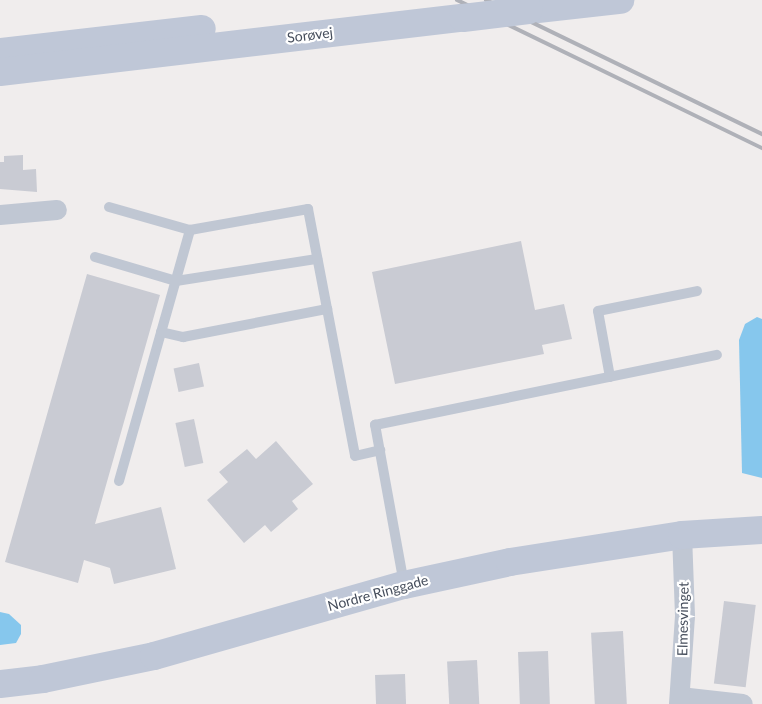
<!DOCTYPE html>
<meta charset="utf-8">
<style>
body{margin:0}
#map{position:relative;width:762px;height:704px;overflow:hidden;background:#f0eded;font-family:Lato,sans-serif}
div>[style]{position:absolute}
.water>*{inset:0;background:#86c7ed}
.building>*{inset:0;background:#c9cbd3;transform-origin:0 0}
.lane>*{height:10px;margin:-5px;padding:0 5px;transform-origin:5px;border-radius:5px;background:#c0c7d3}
.street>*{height:20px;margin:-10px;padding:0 10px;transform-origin:10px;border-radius:10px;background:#c0c7d3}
.secondary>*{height:28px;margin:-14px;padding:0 14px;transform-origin:14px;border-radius:14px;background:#bfc7d7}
.rail>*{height:4px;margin:-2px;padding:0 2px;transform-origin:2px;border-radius:2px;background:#afb1b8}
.secondary-bridge>*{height:28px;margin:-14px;padding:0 14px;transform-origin:14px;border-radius:14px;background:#bfc7d7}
span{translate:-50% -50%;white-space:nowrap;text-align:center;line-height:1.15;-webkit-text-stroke:4.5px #fff;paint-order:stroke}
.street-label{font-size:14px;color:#454d5b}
</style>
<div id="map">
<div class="water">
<div style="clip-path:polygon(757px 317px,762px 319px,762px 478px,742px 473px,739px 340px,745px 324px)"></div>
<div style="clip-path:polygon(0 612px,9px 614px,21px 625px,21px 634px,16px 643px,0 645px)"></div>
</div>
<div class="building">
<div style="clip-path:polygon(23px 155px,23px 170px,36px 169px,37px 192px,0 189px,0 162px,4px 162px,4px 156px)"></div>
<div style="clip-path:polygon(521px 241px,535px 310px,564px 304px,572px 339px,542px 345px,544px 354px,395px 384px,372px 272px)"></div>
<div style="clip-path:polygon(87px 274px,160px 295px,95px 524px,161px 507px,176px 569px,114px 584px,110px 568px,84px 560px,78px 583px,5px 562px)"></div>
<div style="left:199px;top:363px;width:24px;height:26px;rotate:78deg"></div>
<div style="left:194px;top:419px;width:45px;height:19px;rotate:78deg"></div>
<div style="clip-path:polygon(276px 441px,313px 484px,292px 501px,298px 509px,271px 532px,265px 525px,244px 543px,207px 500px,228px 482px,219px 472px,247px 449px,256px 459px)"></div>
<div style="left:724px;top:601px;width:32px;height:83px;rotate:7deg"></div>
<div style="left:623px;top:631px;width:73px;height:32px;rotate:87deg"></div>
<div style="left:548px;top:651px;width:53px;height:30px;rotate:88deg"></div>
<div style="left:477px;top:660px;width:44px;height:30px;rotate:87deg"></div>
<div style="left:405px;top:674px;width:30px;height:30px;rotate:88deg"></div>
</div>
<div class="lane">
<div style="left:109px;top:207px;width:84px;rotate:15.9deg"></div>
<div style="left:95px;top:257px;width:84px;rotate:16.5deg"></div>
<div style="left:176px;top:281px;width:143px;rotate:-8.9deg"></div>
<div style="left:161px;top:332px;width:23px;rotate:13deg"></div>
<div style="left:183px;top:337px;width:147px;rotate:-11deg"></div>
<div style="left:610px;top:377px;width:67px;rotate:-100.3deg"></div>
<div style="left:598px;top:311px;width:101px;rotate:-11.4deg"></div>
<div style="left:119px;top:481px;width:261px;rotate:-74.2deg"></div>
<div style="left:190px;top:230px;width:120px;rotate:-10.1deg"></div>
<div style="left:308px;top:209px;width:251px;rotate:79.2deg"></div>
<div style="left:355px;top:456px;width:26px;rotate:-13deg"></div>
<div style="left:404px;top:584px;width:162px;rotate:-100.3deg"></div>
<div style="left:375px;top:425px;width:349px;rotate:-11.6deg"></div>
</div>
<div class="street">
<div style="left:0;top:215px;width:57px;rotate:-5deg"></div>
<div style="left:680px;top:697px;width:63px;rotate:6.3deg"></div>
<div style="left:679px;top:704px;width:88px;rotate:-86.1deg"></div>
<div style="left:685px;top:616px;width:81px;rotate:-92.1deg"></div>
</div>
<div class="secondary">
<div style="left:529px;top:10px;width:92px;rotate:-6.3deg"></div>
<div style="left:0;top:52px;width:203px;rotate:-6.5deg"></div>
<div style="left:0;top:72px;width:466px;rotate:-6.7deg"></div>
<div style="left:0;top:684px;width:43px;rotate:-6.6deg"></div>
<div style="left:43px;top:679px;width:113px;rotate:-11.7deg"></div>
<div style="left:154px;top:656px;width:260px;rotate:-15.9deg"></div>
<div style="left:404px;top:585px;width:108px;rotate:-12.2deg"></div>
<div style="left:510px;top:562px;width:174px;rotate:-8.9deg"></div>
<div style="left:682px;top:535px;width:80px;rotate:-3.6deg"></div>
</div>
<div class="rail">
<div style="left:457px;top:0;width:339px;rotate:25.9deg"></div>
<div style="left:486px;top:0;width:307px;rotate:25.9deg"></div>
</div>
<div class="secondary-bridge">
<div style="left:463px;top:18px;width:66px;rotate:-6.9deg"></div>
</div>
<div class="street-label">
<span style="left:310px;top:35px;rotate:-7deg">Sorøvej</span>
<span style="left:378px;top:593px;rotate:-15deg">Nordre Ringgade</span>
<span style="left:683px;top:619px;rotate:-89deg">Elmesvinget</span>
</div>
</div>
